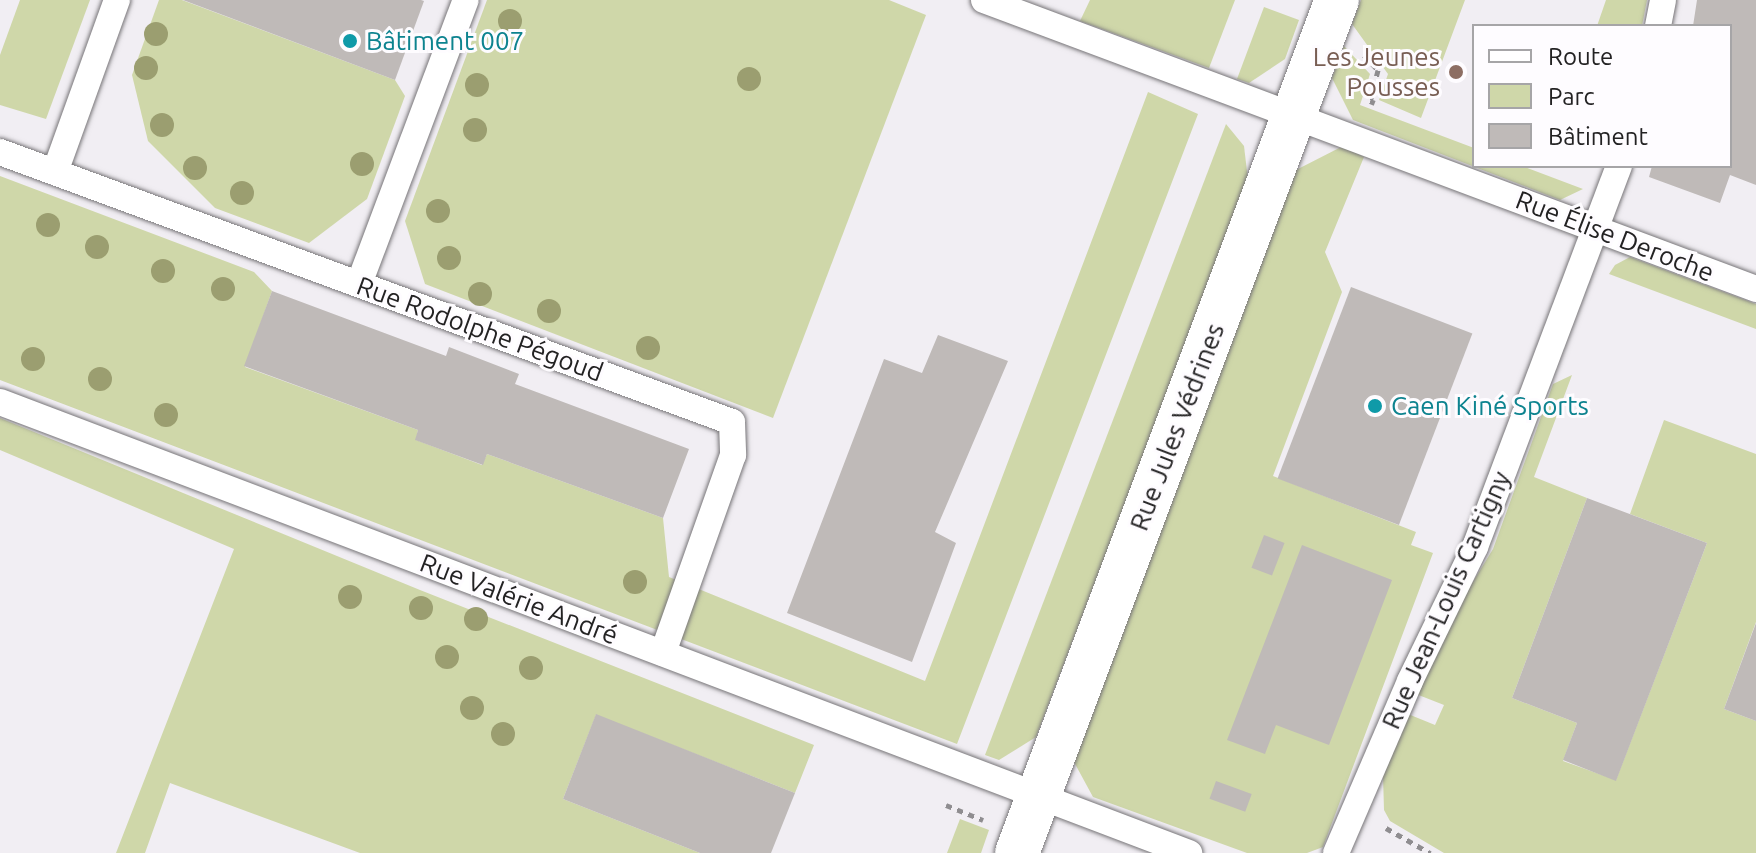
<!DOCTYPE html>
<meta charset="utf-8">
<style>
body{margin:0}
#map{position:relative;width:1756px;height:853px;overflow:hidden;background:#f1eef3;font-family:Ubuntu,sans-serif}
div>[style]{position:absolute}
.green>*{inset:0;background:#cfd7a9}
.building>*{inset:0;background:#bfbab8;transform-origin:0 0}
.path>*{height:5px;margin-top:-2.5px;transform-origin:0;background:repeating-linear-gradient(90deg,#8f8d90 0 6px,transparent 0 12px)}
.roads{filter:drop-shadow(0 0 2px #777578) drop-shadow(0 0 2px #777578)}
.lane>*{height:26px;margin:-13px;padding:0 13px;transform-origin:13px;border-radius:13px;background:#fff}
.street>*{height:44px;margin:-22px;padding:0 22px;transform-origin:22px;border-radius:22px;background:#fff}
.trees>*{width:24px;height:24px;margin:-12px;border-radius:50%;background:#9b9e70}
.dots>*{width:22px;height:22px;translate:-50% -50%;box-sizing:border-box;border:4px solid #fefcff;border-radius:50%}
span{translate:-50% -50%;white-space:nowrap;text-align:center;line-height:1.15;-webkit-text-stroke:6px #fefcff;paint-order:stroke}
.culture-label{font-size:26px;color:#0d838f}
.left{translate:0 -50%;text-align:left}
.education-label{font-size:26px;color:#785e54}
.right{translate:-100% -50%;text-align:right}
.street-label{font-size:26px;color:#232223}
.legend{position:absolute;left:1472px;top:24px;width:260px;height:144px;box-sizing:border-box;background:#fefcff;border:2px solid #a6a5a7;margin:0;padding:10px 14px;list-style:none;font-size:24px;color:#232223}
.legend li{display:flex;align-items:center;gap:16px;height:40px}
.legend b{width:40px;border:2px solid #a6a5a7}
</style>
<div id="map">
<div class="green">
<div style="clip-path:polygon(20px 0,90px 0,46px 119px,0 105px,0 55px)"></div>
<div style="clip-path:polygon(159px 0,182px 0,395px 80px,405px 96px,367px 199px,309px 243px,215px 208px,148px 141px,132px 75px)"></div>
<div style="clip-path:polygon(487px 0,889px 0,926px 15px,773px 418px,425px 284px,405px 221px)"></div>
<div style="clip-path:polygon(1090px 0,1235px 0,1209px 68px,1080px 21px)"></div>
<div style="clip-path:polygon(1361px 0,1465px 0,1421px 118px,1379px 100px,1388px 74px,1352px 24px)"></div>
<div style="clip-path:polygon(1606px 0,1647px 0,1642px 26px,1597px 26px)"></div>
<div style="clip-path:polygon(1264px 7px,1299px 20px,1285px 59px,1249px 83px,1237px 79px)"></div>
<div style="clip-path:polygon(1344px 46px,1370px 74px,1360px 105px,1474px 148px,1474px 166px,1522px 166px,1583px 189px,1560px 200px,1353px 120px,1332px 78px)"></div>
<div style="clip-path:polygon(1148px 92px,1198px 114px,957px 744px,0 380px,0 176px,254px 272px,272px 291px,245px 367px,418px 430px,416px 440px,482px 465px,487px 454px,663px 518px,669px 577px,925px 681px)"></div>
<div style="clip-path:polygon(1226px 124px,1244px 146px,1248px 180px,1036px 737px,999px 760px,985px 755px)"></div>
<div style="clip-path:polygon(1343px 146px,1364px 157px,1325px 252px,1342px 292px,1273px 476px,1416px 532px,1411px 545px,1433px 553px,1323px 847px,1307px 853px,1247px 853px,1093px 797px,1074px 762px,1296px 170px)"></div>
<div style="clip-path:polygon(1630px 257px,1756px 304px,1756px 329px,1609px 274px,1615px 265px)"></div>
<div style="clip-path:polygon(1572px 375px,1534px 477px,1587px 498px,1512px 698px,1577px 723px,1563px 761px,1616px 780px,1707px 543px,1630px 514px,1664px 420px,1756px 454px,1756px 622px,1724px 709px,1756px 721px,1756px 853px,1444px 853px,1390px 821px,1384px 810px,1383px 776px,1408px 714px,1435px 725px,1444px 705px,1416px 694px,1452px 616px,1493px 549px,1553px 384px)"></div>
<div style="clip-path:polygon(0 418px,420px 590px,814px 745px,795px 793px,596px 715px,563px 799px,700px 853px,360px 853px,170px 783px,145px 853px,116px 853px,234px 549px,0 450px)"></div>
<div style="clip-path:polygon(960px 819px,989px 830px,981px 853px,947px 853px)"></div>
</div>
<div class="building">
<div style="clip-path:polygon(183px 0,421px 0,424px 1px,395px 80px)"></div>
<div style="clip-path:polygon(1697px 0,1756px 0,1756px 185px,1730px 175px,1720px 203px,1649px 177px,1652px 166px,1730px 166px,1730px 26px,1693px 26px)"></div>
<div style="left:1351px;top:287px;width:130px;height:205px;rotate:21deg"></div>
<div style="clip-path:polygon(272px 291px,446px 356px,449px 347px,519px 374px,515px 384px,689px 449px,663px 518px,487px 454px,483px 465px,415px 440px,418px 430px,244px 366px)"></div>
<div style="clip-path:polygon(938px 335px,1008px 361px,935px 532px,956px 543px,912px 662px,787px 613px,884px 359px,922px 373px)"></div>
<div style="clip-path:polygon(1587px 498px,1707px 543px,1616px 781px,1563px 760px,1577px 723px,1512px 698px)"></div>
<div style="left:1264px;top:535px;width:22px;height:35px;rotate:21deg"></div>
<div style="clip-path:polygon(1302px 545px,1392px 580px,1329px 745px,1276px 725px,1265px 754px,1227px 740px)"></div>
<div style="clip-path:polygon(1756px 623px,1756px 721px,1724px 709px)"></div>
<div style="clip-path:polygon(596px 714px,795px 793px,771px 853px,700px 853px,563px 799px)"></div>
<div style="left:1216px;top:781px;width:38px;height:19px;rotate:20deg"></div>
</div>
<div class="path">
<div style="left:1364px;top:55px;width:21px;rotate:47deg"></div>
<div style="left:1378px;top:70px;width:32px;rotate:104deg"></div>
<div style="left:1370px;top:101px;width:5px;rotate:22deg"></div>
<div style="left:946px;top:805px;width:40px;rotate:22deg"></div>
<div style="left:1386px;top:828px;width:51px;rotate:29.6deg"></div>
</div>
<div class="roads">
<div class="lane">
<div style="left:984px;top:0;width:824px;rotate:20.52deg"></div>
<div style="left:1658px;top:26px;width:26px;rotate:-79deg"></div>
<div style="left:0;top:152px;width:780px;rotate:20.25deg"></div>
<div style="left:732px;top:422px;width:33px;rotate:88deg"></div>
<div style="left:733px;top:455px;width:210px;rotate:109.5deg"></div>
<div style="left:55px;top:172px;width:183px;rotate:-70.2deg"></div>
<div style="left:359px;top:284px;width:303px;rotate:-69.4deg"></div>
<div style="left:0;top:402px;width:1272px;rotate:20.77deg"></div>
<div style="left:1336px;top:853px;width:187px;rotate:-66.7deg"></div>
<div style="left:1410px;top:681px;width:149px;rotate:-64.1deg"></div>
<div style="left:1475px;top:547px;width:407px;rotate:-69.3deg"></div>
</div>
<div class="street">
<div style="left:1017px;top:853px;width:911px;rotate:-69.44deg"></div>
</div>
</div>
<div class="trees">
<div style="left:510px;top:21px"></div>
<div style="left:156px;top:34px"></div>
<div style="left:146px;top:68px"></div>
<div style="left:749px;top:79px"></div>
<div style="left:477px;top:85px"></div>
<div style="left:162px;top:125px"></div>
<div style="left:475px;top:130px"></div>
<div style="left:362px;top:164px"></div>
<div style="left:195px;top:168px"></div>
<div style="left:242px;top:193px"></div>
<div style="left:438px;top:211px"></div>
<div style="left:48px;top:225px"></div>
<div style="left:97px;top:247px"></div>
<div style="left:449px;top:258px"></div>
<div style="left:163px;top:271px"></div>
<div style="left:223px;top:289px"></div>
<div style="left:480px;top:294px"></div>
<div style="left:549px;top:311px"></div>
<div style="left:648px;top:348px"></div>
<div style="left:33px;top:359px"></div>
<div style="left:100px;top:379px"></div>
<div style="left:166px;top:415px"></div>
<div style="left:635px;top:582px"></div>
<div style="left:350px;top:597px"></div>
<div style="left:421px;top:608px"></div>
<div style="left:476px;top:619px"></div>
<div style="left:447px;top:657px"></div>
<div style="left:531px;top:668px"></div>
<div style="left:472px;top:708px"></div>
<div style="left:503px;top:734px"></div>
</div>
<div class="dots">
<div style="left:350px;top:41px;background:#0f9aa8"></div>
<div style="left:1456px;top:72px;background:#8d6e63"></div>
<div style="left:1375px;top:406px;background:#0f9aa8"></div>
</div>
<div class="culture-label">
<span class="left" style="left:366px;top:41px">Bâtiment 007</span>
<span class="left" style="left:1391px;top:406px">Caen Kiné Sports</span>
</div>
<div class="education-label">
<span class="right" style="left:1440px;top:72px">Les Jeunes<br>Pousses</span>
</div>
<div class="street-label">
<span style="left:1615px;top:236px;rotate:21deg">Rue Élise Deroche</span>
<span style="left:480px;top:329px;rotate:20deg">Rue Rodolphe Pégoud</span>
<span style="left:1177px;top:427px;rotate:-69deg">Rue Jules Védrines</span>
<span style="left:519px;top:599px;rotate:21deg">Rue Valérie André</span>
<span style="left:1446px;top:600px;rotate:-66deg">Rue Jean-Louis Cartigny</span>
</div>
<ul class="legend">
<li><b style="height:10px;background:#fff"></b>Route</li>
<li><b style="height:22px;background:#cfd7a9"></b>Parc</li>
<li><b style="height:22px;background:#bfbab8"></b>Bâtiment</li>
</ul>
</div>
